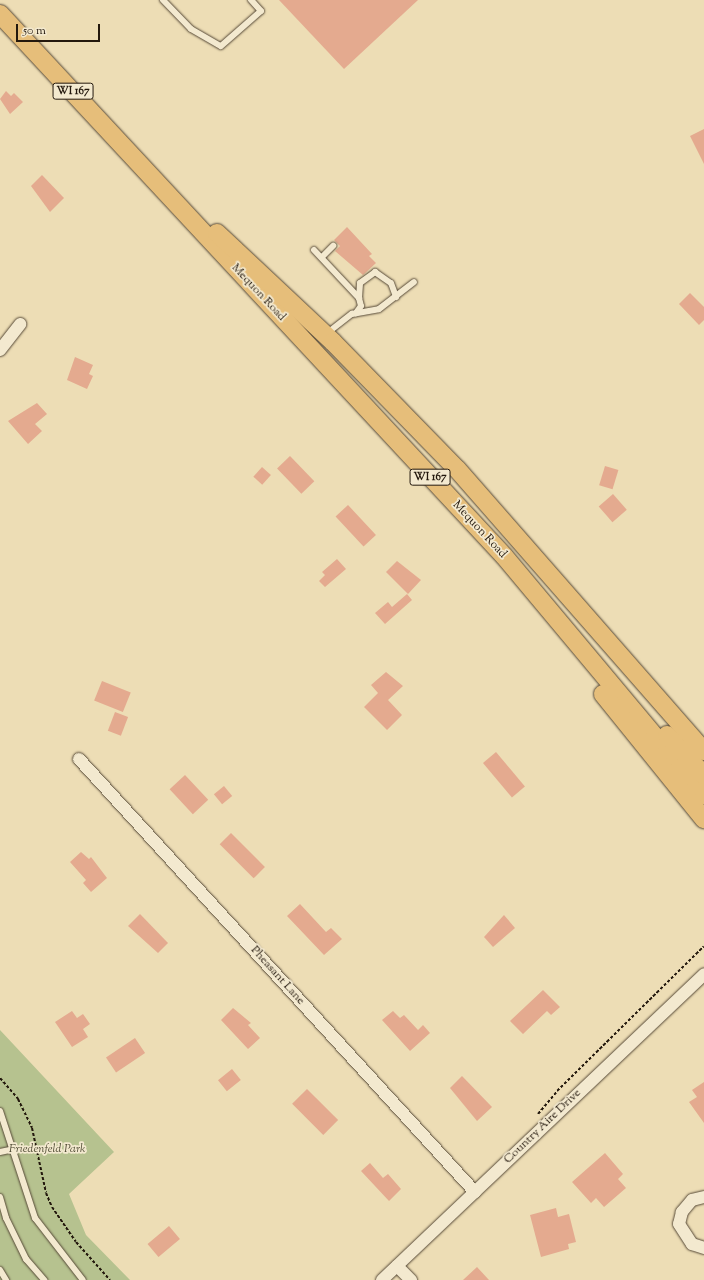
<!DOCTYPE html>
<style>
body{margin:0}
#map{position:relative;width:704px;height:1280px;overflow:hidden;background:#edddb5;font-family:"Sorts Mill Goudy",serif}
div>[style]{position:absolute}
.green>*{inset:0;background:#b6c28f}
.building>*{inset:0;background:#e4aa8f;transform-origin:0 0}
.path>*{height:2px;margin-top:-1px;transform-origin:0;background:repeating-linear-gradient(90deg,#23180d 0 3px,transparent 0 5px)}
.roads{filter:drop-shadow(0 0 1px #564937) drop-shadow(0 0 1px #564937)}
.lane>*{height:6px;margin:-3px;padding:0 3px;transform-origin:3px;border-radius:3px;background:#f3e9cf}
.street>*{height:12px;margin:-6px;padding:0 6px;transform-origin:6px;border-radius:6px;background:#f3e9cf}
.primary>*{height:18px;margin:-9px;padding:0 9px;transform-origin:9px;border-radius:9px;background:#e6be7a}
span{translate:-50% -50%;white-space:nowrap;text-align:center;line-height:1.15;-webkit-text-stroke:3.5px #f3e9cf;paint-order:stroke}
.shield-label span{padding:1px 3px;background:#f3e9cf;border:1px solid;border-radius:3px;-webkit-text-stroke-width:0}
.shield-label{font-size:11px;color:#23180d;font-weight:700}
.street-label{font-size:12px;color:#23180d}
.park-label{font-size:12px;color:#4f4b34;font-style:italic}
.scale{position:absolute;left:16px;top:24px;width:84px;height:18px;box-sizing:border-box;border:2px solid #23180d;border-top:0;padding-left:5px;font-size:12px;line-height:14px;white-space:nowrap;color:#23180d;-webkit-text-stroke:3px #f3e9cf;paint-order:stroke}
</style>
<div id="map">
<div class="green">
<div style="clip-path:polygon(0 1030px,114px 1152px,69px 1194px,86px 1235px,130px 1280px,0 1280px)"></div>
</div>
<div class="building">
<div style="clip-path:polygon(279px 0,418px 0,344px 69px)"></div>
<div style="clip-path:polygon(6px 91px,11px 96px,14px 93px,23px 102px,10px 114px,0 99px)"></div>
<div style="clip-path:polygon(704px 129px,704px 164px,690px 136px)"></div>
<div style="clip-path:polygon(42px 175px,64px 198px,50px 212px,31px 186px)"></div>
<div style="clip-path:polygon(347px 227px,372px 254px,369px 256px,376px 263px,363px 275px,335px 251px,340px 246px,334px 240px)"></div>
<div style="clip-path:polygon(690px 293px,704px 307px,704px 320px,699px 325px,679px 304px)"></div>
<div style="clip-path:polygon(75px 357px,93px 365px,89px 374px,93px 376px,87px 389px,67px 380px)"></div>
<div style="clip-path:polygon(37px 403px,47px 414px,35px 424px,42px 431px,28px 444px,8px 421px)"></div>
<div style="left:290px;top:456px;width:35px;height:18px;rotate:46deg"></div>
<div style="left:605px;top:466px;width:14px;height:20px;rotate:17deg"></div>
<div style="left:262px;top:467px;width:12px;height:13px;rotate:42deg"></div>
<div style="left:613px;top:494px;width:21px;height:19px;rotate:49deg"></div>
<div style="left:348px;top:505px;width:41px;height:17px;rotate:47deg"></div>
<div style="clip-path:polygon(337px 559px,346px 569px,325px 587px,319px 581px,325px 575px,322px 572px)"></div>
<div style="clip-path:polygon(397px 561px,421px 580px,408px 594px,386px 572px)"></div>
<div style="clip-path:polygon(407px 594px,412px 600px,385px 624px,375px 613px,388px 602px,392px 607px)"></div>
<div style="clip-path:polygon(386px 672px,403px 686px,388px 700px,402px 715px,387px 730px,364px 707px,378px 693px,371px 685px)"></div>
<div style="left:102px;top:681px;width:31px;height:21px;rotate:22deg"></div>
<div style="left:115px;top:712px;width:14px;height:20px;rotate:21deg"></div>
<div style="left:496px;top:752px;width:45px;height:17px;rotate:50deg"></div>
<div style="left:185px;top:775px;width:34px;height:21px;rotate:47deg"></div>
<div style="left:224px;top:786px;width:13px;height:13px;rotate:51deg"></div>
<div style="left:231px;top:833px;width:48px;height:16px;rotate:45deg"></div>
<div style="clip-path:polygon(81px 852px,89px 859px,91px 857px,107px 878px,91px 892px,83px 883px,86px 880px,70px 862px)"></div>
<div style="clip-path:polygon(300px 904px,326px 932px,331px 928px,342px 939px,324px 955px,287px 916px)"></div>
<div style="clip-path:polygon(140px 914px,168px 943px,158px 953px,128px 926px)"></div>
<div style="clip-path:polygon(504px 915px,515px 928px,493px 947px,484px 937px)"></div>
<div style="clip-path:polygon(543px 990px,560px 1007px,551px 1015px,547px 1011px,523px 1034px,510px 1021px)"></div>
<div style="clip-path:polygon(233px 1008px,251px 1023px,248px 1025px,260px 1038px,248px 1049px,221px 1020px)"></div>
<div style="clip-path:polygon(72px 1011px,77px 1018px,83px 1014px,90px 1024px,83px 1029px,88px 1037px,72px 1047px,55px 1022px)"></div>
<div style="clip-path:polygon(393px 1011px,400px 1018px,404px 1015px,418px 1030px,423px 1025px,430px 1033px,410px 1051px,382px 1020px)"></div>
<div style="left:135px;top:1038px;width:18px;height:35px;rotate:56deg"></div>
<div style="left:232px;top:1069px;width:14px;height:18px;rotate:51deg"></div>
<div style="clip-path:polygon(462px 1076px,492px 1107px,477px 1121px,450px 1088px)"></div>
<div style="clip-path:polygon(704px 1082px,704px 1123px,689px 1102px,697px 1097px,692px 1090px)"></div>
<div style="left:307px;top:1089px;width:44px;height:21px;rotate:45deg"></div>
<div style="clip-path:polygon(605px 1153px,623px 1174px,618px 1179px,626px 1188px,604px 1207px,596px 1198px,591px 1203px,572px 1182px)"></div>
<div style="clip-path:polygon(370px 1163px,383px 1178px,388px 1174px,401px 1189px,389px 1201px,361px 1171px)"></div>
<div style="clip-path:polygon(556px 1208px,558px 1217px,569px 1214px,576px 1242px,568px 1244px,569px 1249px,541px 1257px,530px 1215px)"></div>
<div style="left:169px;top:1226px;width:17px;height:28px;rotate:50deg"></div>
<div style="clip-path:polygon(477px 1267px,489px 1280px,463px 1280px)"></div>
</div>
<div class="path">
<div style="left:0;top:1078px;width:28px;rotate:49deg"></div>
<div style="left:18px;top:1099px;width:32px;rotate:64deg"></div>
<div style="left:32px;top:1128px;width:66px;rotate:77.8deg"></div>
<div style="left:46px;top:1193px;width:15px;rotate:67deg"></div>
<div style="left:52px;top:1207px;width:42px;rotate:55.6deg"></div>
<div style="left:76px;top:1242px;width:51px;rotate:48.2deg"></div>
<div style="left:538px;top:1114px;width:30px;rotate:-50deg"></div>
<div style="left:557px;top:1091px;width:206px;rotate:-44.6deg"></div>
</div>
<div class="roads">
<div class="lane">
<div style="left:163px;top:0;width:40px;rotate:46deg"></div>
<div style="left:191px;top:29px;width:34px;rotate:30deg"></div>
<div style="left:221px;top:46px;width:53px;rotate:-41.2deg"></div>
<div style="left:261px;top:11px;width:15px;rotate:-132deg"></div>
<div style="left:314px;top:250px;width:66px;rotate:46.8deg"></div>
<div style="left:359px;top:298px;width:8px;rotate:76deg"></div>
<div style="left:361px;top:306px;width:9px;rotate:126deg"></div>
<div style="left:322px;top:257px;width:16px;rotate:-45deg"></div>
<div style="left:359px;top:298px;width:15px;rotate:-86deg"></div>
<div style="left:360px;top:283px;width:19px;rotate:-36deg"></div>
<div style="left:375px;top:272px;width:19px;rotate:35deg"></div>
<div style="left:391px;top:283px;width:15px;rotate:70deg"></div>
<div style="left:326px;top:334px;width:33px;rotate:-38deg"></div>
<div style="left:352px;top:314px;width:27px;rotate:-10deg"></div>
<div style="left:379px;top:309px;width:44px;rotate:-37.6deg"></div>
<div style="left:0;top:1111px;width:113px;rotate:71.9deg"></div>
<div style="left:35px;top:1218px;width:78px;rotate:52.3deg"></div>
<div style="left:0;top:1152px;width:14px;rotate:-12deg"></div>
<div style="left:0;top:1197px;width:22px;rotate:74deg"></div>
<div style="left:6px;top:1218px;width:46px;rotate:64deg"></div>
<div style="left:26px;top:1259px;width:28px;rotate:49deg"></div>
<div style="left:0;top:1270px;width:12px;rotate:59deg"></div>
</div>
<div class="street">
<div style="left:0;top:350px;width:33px;rotate:-52deg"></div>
<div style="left:79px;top:759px;width:587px;rotate:47.56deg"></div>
<div style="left:704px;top:1197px;width:12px;rotate:166deg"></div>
<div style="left:692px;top:1200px;width:16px;rotate:130deg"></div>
<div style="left:682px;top:1212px;width:12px;rotate:104deg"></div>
<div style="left:679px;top:1224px;width:24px;rotate:57deg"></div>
<div style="left:692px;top:1244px;width:13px;rotate:18deg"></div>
<div style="left:397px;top:1266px;width:20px;rotate:45deg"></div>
<div style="left:382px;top:1280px;width:444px;rotate:-43.5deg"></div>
</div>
<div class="primary">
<div style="left:0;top:14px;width:740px;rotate:47.08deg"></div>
<div style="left:504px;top:556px;width:312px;rotate:50.1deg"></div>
<div style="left:217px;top:233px;width:159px;rotate:43.2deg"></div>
<div style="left:333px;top:342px;width:177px;rotate:45.7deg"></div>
<div style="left:457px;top:469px;width:375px;rotate:48.8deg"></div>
<div style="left:603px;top:694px;width:161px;rotate:51.1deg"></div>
<div style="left:667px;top:735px;width:54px;rotate:47.2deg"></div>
</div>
</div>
<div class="shield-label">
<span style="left:73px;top:91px">WI 167</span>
<span style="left:430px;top:477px">WI 167</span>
</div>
<div class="street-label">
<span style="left:258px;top:293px;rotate:47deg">Mequon Road</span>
<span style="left:479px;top:530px;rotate:47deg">Mequon Road</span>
<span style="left:277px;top:976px;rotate:48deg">Pheasant Lane</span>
<span style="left:543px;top:1127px;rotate:-44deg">Country Aire Drive</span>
</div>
<div class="park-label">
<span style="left:47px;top:1150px">Friedenfeld Park</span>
</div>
<div class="scale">50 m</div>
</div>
